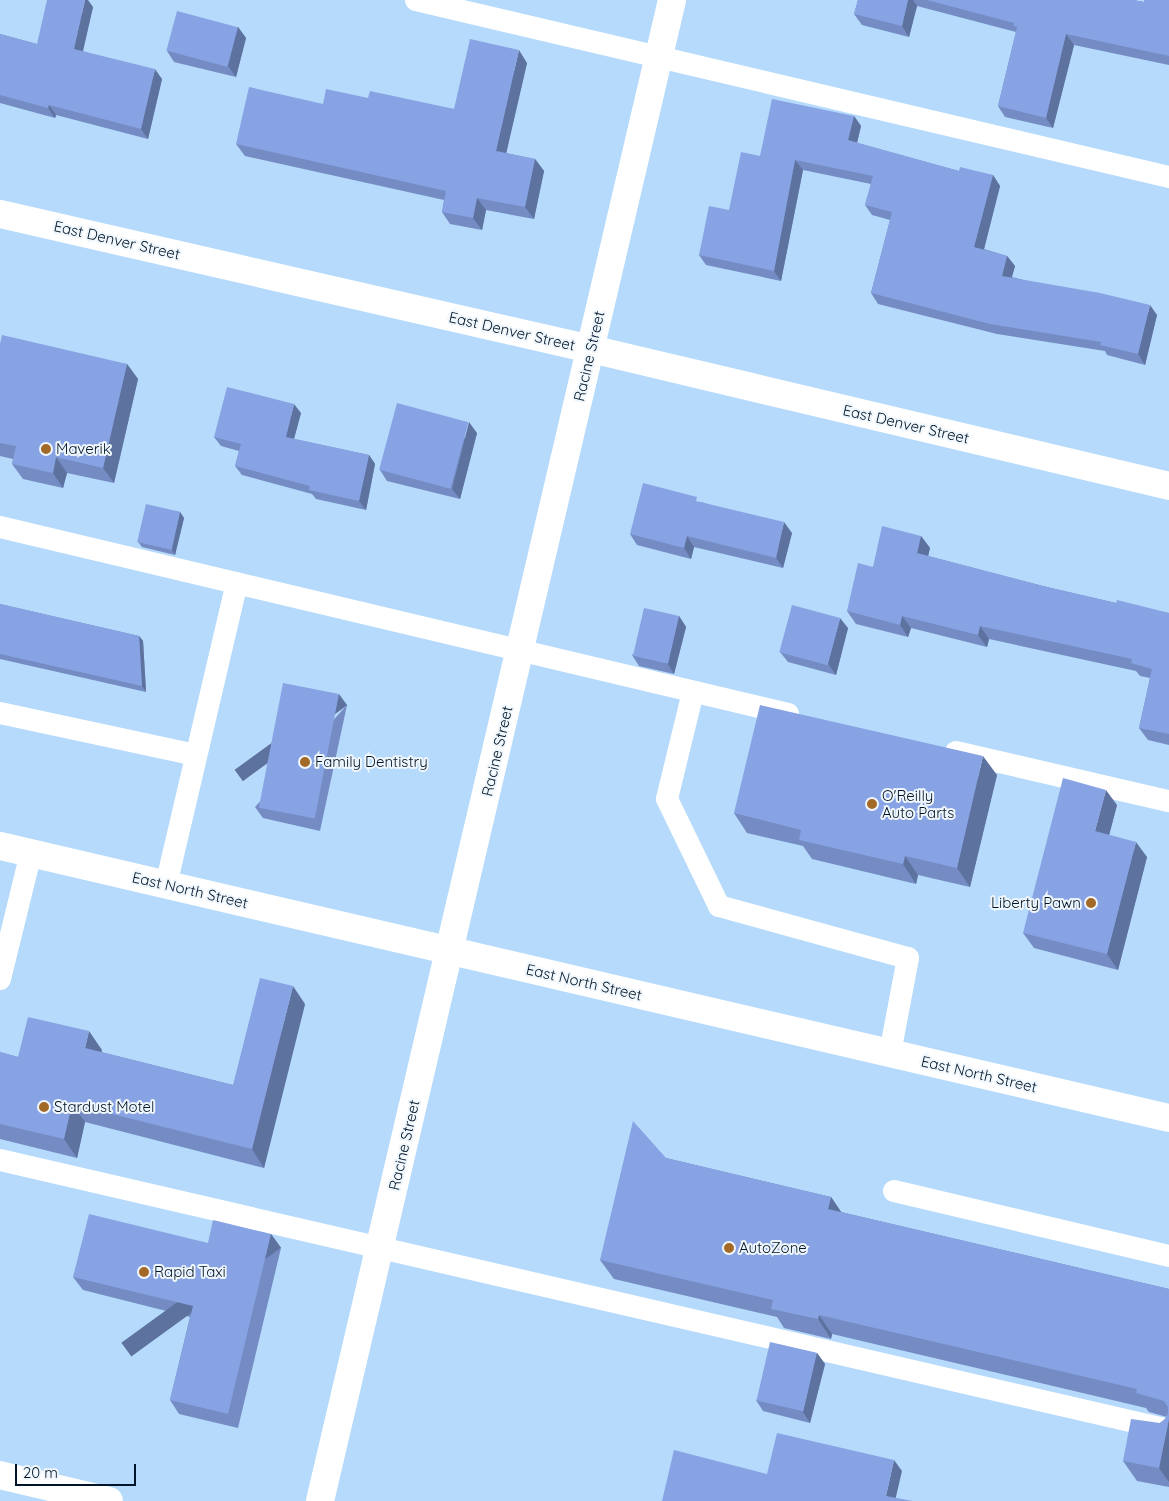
<!DOCTYPE html>
<style>
body{margin:0}
#map{position:relative;width:1169px;height:1501px;overflow:hidden;background:#b5dafb;font-family:Quicksand,sans-serif}
div>[style]{position:absolute}
.service>*{height:22px;margin:-11px;padding:0 11px;transform-origin:11px;border-radius:11px;background:#fff}
.minor>*{height:28px;margin:-14px;padding:0 14px;transform-origin:14px;border-radius:14px;background:#fff}
.primary>*{height:28px;margin:-14px;padding:0 14px;transform-origin:14px;border-radius:14px;background:#fff}
.wall>*{inset:0;background:#748cc3}
.shaded-wall>*{inset:0;background:#5e729f;transform-origin:0 0}
.building>*{inset:0;background:#87a3e3;transform-origin:0 0}
.dots>*{width:14px;height:14px;translate:-50% -50%;box-sizing:border-box;border:2px solid #f0f7fc;border-radius:50%}
span{translate:-50% -50%;white-space:nowrap;text-align:center;line-height:1.15;-webkit-text-stroke:4px #f0f7fc;paint-order:stroke}
.street-label{font-size:15px;color:#001529}
.poi-label{font-size:15px;color:#001529}
.left{translate:0 -50%;text-align:left}
.right{translate:-100% -50%;text-align:right}
.scale{position:absolute;left:15px;top:1464px;width:121px;height:22px;box-sizing:border-box;border:2px solid #001529;border-top:0;padding-left:6px;font-size:15px;line-height:18px;white-space:nowrap;color:#001529;-webkit-text-stroke:4px #f0f7fc;paint-order:stroke}
</style>
<div id="map">
<div class="service">
<div style="left:416px;top:0;width:774px;rotate:13.23deg"></div>
<div style="left:0;top:527px;width:810px;rotate:13.35deg"></div>
<div style="left:693px;top:692px;width:110px;rotate:103.7deg"></div>
<div style="left:667px;top:799px;width:119px;rotate:64.1deg"></div>
<div style="left:719px;top:906px;width:196px;rotate:15.4deg"></div>
<div style="left:908px;top:958px;width:97px;rotate:100.7deg"></div>
<div style="left:0;top:713px;width:200px;rotate:12.1deg"></div>
<div style="left:956px;top:752px;width:219px;rotate:13deg"></div>
<div style="left:166px;top:885px;width:310px;rotate:-76.8deg"></div>
<div style="left:0;top:979px;width:130px;rotate:-76.2deg"></div>
<div style="left:0;top:1160px;width:1200px;rotate:13.01deg"></div>
<div style="left:894px;top:1191px;width:283px;rotate:13.3deg"></div>
</div>
<div class="minor">
<div style="left:0;top:214px;width:606px;rotate:12.87deg"></div>
<div style="left:591px;top:349px;width:594px;rotate:13.33deg"></div>
<div style="left:0;top:1475px;width:112px;rotate:13.4deg"></div>
<div style="left:320px;top:1501px;width:1542px;rotate:-76.8deg"></div>
</div>
<div class="primary">
<div style="left:0;top:846px;width:1200px;rotate:13.1deg"></div>
</div>
<div class="wall">
<div style="clip-path:polygon(858px 0,1133px 0,1144px 2px,1169px 0,1169px 65px,1074px 45px,1053px 128px,1005px 117px,998px 106px,1016px 32px,917px 6px,909px 37px,862px 25px,854px 14px)"></div>
<div style="clip-path:polygon(93px 7px,83px 51px,162px 79px,148px 139px,56px 115px,55px 118px,0 103px,0 34px,37px 44px)"></div>
<div style="clip-path:polygon(238px 27px,246px 38px,236px 77px,174px 62px,167px 51px)"></div>
<div style="clip-path:polygon(527px 63px,506px 153px,535px 159px,544px 171px,534px 219px,486px 210px,482px 230px,450px 224px,442px 212px,444px 200px,245px 156px,236px 144px,323px 104px,368px 98px,454px 109px)"></div>
<div style="clip-path:polygon(854px 116px,861px 126px,857px 143px,959px 171px,993px 175px,1000px 186px,984px 249px,1007px 256px,1015px 266px,1012px 277px,1157px 315px,1145px 365px,1107px 355px,1105px 351px,997px 334px,878px 304px,871px 293px,890px 220px,872px 215px,865px 205px,871px 184px,803px 170px,781px 281px,706px 265px,699px 255px,729px 210px,760px 156px)"></div>
<div style="clip-path:polygon(0 344px,127px 364px,138px 379px,114px 483px,67px 473px,63px 488px,23px 479px,12px 464px,13px 459px,0 456px)"></div>
<div style="clip-path:polygon(301px 413px,294px 439px,369px 455px,375px 464px,366px 510px,316px 499px,312px 494px,242px 475px,235px 466px,239px 451px,221px 446px,214px 437px)"></div>
<div style="clip-path:polygon(477px 433px,460px 499px,387px 481px,380px 470px)"></div>
<div style="clip-path:polygon(701px 502px,792px 533px,783px 568px,694px 547px,691px 559px,637px 545px,630px 534px)"></div>
<div style="clip-path:polygon(180px 512px,184px 518px,175px 555px,142px 547px,138px 542px)"></div>
<div style="clip-path:polygon(921px 536px,930px 548px,928px 556px,1047px 587px,1116px 603px,1169px 613px,1169px 745px,1148px 740px,1139px 728px,1150px 678px,1140px 676px,1136px 671px,989px 639px,987px 647px,911px 628px,908px 637px,856px 624px,847px 611px,873px 567px)"></div>
<div style="clip-path:polygon(0 604px,139px 636px,143px 641px,146px 692px,0 659px)"></div>
<div style="clip-path:polygon(679px 616px,686px 627px,674px 674px,639px 666px,632px 655px)"></div>
<div style="clip-path:polygon(848px 628px,836px 675px,788px 662px,780px 652px)"></div>
<div style="clip-path:polygon(347px 705px,320px 831px,263px 818px,255px 807px)"></div>
<div style="clip-path:polygon(997px 775px,970px 887px,918px 875px,916px 884px,812px 859px,803px 846px,747px 833px,734px 813px)"></div>
<div style="clip-path:polygon(1117px 805px,1109px 835px,1147px 857px,1118px 970px,1034px 948px,1023px 933px)"></div>
<div style="clip-path:polygon(305px 1004px,264px 1168px,85px 1122px,77px 1158px,0 1139px,0 1052px,18px 1057px,102px 1050px,101px 1052px,233px 1085px)"></div>
<div style="clip-path:polygon(666px 1158px,831px 1197px,841px 1212px,1169px 1289px,1169px 1487px,1137px 1481px,1123px 1461px,1160px 1423px,1165px 1419px,1167px 1417px,1149px 1412px,1146px 1408px,832px 1334px,831px 1339px,784px 1328px,777px 1317px,614px 1279px,600px 1260px)"></div>
<div style="clip-path:polygon(271px 1234px,281px 1248px,238px 1428px,179px 1414px,170px 1400px,190px 1317px,83px 1290px,73px 1277px,208px 1243px)"></div>
<div style="clip-path:polygon(817px 1353px,825px 1364px,810px 1423px,763px 1411px,756px 1400px)"></div>
</div>
<div class="shaded-wall">
<div style="clip-path:polygon(85px 0,88px 0,93px 7px,81px 59px,74px 49px)"></div>
<div style="clip-path:polygon(908px 0,913px 0,917px 6px,909px 37px,902px 26px)"></div>
<div style="clip-path:polygon(238px 27px,246px 38px,236px 77px,228px 66px)"></div>
<div style="clip-path:polygon(1066px 34px,1074px 45px,1053px 128px,1046px 118px)"></div>
<div style="clip-path:polygon(519px 50px,527px 63px,504px 163px,496px 151px)"></div>
<div style="clip-path:polygon(155px 69px,162px 79px,148px 139px,141px 129px)"></div>
<div style="clip-path:polygon(49px 105px,56px 115px,55px 118px,48px 108px)"></div>
<div style="clip-path:polygon(854px 116px,861px 126px,855px 151px,848px 140px)"></div>
<div style="clip-path:polygon(535px 159px,544px 171px,534px 219px,525px 207px)"></div>
<div style="clip-path:polygon(795px 160px,803px 170px,781px 281px,774px 271px)"></div>
<div style="clip-path:polygon(993px 175px,1000px 186px,982px 257px,974px 247px)"></div>
<div style="clip-path:polygon(477px 198px,486px 210px,482px 230px,473px 218px)"></div>
<div style="clip-path:polygon(1007px 256px,1015px 266px,1009px 286px,1002px 276px)"></div>
<div style="clip-path:polygon(1150px 305px,1157px 315px,1145px 365px,1138px 354px)"></div>
<div style="clip-path:polygon(127px 364px,138px 379px,114px 483px,103px 468px)"></div>
<div style="clip-path:polygon(294px 404px,301px 413px,292px 446px,286px 437px)"></div>
<div style="clip-path:polygon(469px 422px,477px 433px,460px 499px,452px 489px)"></div>
<div style="clip-path:polygon(369px 455px,375px 464px,366px 510px,359px 501px)"></div>
<div style="clip-path:polygon(56px 457px,67px 473px,63px 488px,53px 473px)"></div>
<div style="clip-path:polygon(180px 512px,184px 518px,175px 555px,172px 550px)"></div>
<div style="clip-path:polygon(784px 522px,792px 533px,783px 568px,776px 558px)"></div>
<div style="clip-path:polygon(687px 536px,694px 547px,691px 559px,684px 548px)"></div>
<div style="clip-path:polygon(921px 536px,930px 548px,926px 565px,917px 553px)"></div>
<div style="clip-path:polygon(679px 616px,686px 627px,674px 674px,667px 663px)"></div>
<div style="clip-path:polygon(902px 616px,911px 628px,908px 637px,900px 625px)"></div>
<div style="clip-path:polygon(840px 618px,848px 628px,836px 675px,828px 664px)"></div>
<div style="clip-path:polygon(980px 626px,989px 639px,987px 647px,978px 635px)"></div>
<div style="clip-path:polygon(139px 636px,143px 641px,146px 692px,142px 686px)"></div>
<div style="left:339px;top:694px;width:14px;height:129px;rotate:54deg"></div>
<div style="clip-path:polygon(983px 756px,997px 775px,970px 887px,957px 868px)"></div>
<div style="clip-path:polygon(1106px 790px,1117px 805px,1106px 847px,1095px 831px)"></div>
<div style="clip-path:polygon(1136px 842px,1147px 857px,1118px 970px,1107px 954px)"></div>
<div style="clip-path:polygon(905px 856px,918px 875px,916px 884px,903px 864px)"></div>
<div style="clip-path:polygon(293px 986px,305px 1004px,264px 1168px,252px 1149px)"></div>
<div style="clip-path:polygon(89px 1031px,102px 1050px,98px 1066px,85px 1048px)"></div>
<div style="clip-path:polygon(72px 1104px,85px 1122px,77px 1158px,64px 1139px)"></div>
<div style="clip-path:polygon(831px 1197px,844px 1216px,828px 1209px)"></div>
<div style="left:271px;top:1234px;width:17px;height:185px;rotate:54deg"></div>
<div style="clip-path:polygon(819px 1315px,832px 1334px,831px 1339px,818px 1319px)"></div>
<div style="clip-path:polygon(817px 1353px,825px 1364px,810px 1423px,803px 1412px)"></div>
<div style="clip-path:polygon(1169px 1419px,1169px 1482px,1159px 1468px)"></div>
<div style="clip-path:polygon(894px 1460px,902px 1471px,895px 1501px,886px 1496px)"></div>
</div>
<div class="building">
<div style="clip-path:polygon(47px 0,85px 0,74px 49px,155px 69px,141px 129px,49px 105px,48px 108px,0 95px,0 34px,37px 44px)"></div>
<div style="clip-path:polygon(858px 0,908px 0,902px 26px,854px 14px)"></div>
<div style="clip-path:polygon(927px 0,1133px 0,1144px 2px,1144px 0,1169px 0,1169px 56px,1066px 34px,1046px 118px,998px 106px,1017px 27px,1014px 26px,1014px 23px)"></div>
<div style="left:177px;top:11px;width:63px;height:41px;rotate:15deg"></div>
<div style="clip-path:polygon(470px 39px,519px 50px,496px 151px,535px 159px,525px 207px,477px 198px,473px 218px,442px 212px,446px 191px,236px 144px,249px 87px,323px 104px,326px 89px,368px 98px,370px 91px,454px 109px)"></div>
<div style="clip-path:polygon(772px 99px,854px 116px,848px 140px,959px 171px,960px 167px,993px 175px,974px 247px,1007px 256px,1002px 276px,1100px 293px,1150px 305px,1138px 354px,1100px 345px,1101px 342px,990px 324px,871px 293px,892px 212px,865px 205px,873px 176px,795px 160px,774px 271px,699px 255px,709px 206px,729px 210px,741px 152px,760px 156px)"></div>
<div style="clip-path:polygon(2px 335px,127px 364px,103px 468px,56px 457px,53px 473px,12px 464px,16px 446px,0 443px,0 344px)"></div>
<div style="clip-path:polygon(227px 387px,294px 404px,286px 437px,369px 455px,359px 501px,309px 490px,310px 486px,235px 466px,241px 444px,214px 437px)"></div>
<div style="left:397px;top:403px;width:74px;height:69px;rotate:15deg"></div>
<div style="clip-path:polygon(643px 483px,697px 497px,696px 501px,784px 522px,776px 558px,687px 536px,684px 548px,630px 534px)"></div>
<div style="left:146px;top:504px;width:35px;height:39px;rotate:13deg"></div>
<div style="clip-path:polygon(882px 526px,921px 536px,917px 553px,1047px 587px,1116px 603px,1117px 600px,1169px 613px,1169px 734px,1139px 728px,1152px 669px,1131px 663px,1132px 659px,980px 626px,978px 635px,902px 616px,900px 625px,847px 611px,858px 563px,873px 567px)"></div>
<div style="clip-path:polygon(0 604px,139px 636px,142px 686px,0 654px)"></div>
<div style="left:792px;top:605px;width:50px;height:49px;rotate:15deg"></div>
<div style="left:644px;top:608px;width:36px;height:49px;rotate:13deg"></div>
<div style="left:283px;top:683px;width:57px;height:127px;rotate:11deg"></div>
<div style="clip-path:polygon(760px 705px,983px 756px,957px 868px,905px 856px,903px 864px,799px 840px,801px 830px,734px 813px)"></div>
<div style="clip-path:polygon(1063px 778px,1106px 790px,1095px 831px,1136px 842px,1107px 954px,1023px 933px)"></div>
<div style="clip-path:polygon(260px 978px,293px 986px,252px 1149px,72px 1104px,64px 1139px,0 1124px,0 1052px,18px 1057px,28px 1017px,89px 1031px,85px 1048px,233px 1085px)"></div>
<div style="clip-path:polygon(633px 1121px,666px 1158px,831px 1197px,828px 1209px,1169px 1289px,1169px 1419px,1159px 1468px,1123px 1461px,1131px 1419px,1160px 1423px,1165px 1419px,1168px 1413px,1168px 1407px,1164px 1401px,1136px 1393px,1137px 1389px,819px 1315px,818px 1319px,771px 1309px,773px 1300px,600px 1260px)"></div>
<div style="clip-path:polygon(89px 1214px,208px 1243px,213px 1220px,271px 1234px,228px 1414px,170px 1400px,193px 1306px,73px 1277px)"></div>
<div style="left:770px;top:1342px;width:48px;height:60px;rotate:13deg"></div>
<div style="clip-path:polygon(777px 1433px,894px 1460px,886px 1496px,913px 1501px,662px 1501px,674px 1450px,767px 1474px)"></div>
</div>
<div class="dots">
<div style="left:46px;top:449px;background:#a26927"></div>
<div style="left:305px;top:762px;background:#a26927"></div>
<div style="left:872px;top:804px;background:#a26927"></div>
<div style="left:1091px;top:903px;background:#a26927"></div>
<div style="left:44px;top:1107px;background:#a26927"></div>
<div style="left:729px;top:1248px;background:#a26927"></div>
<div style="left:144px;top:1272px;background:#a26927"></div>
</div>
<div class="street-label">
<span style="left:117px;top:240px;rotate:13deg">East Denver Street</span>
<span style="left:512px;top:331px;rotate:13deg">East Denver Street</span>
<span style="left:589px;top:356px;rotate:-77deg">Racine Street</span>
<span style="left:906px;top:424px;rotate:13deg">East Denver Street</span>
<span style="left:497px;top:751px;rotate:-77deg">Racine Street</span>
<span style="left:190px;top:890px;rotate:13deg">East North Street</span>
<span style="left:584px;top:982px;rotate:13deg">East North Street</span>
<span style="left:979px;top:1074px;rotate:13deg">East North Street</span>
<span style="left:404px;top:1145px;rotate:-77deg">Racine Street</span>
</div>
<div class="poi-label">
<span class="left" style="left:56px;top:449px">Maverik</span>
<span class="left" style="left:315px;top:762px">Family Dentistry</span>
<span class="left" style="left:882px;top:804px">O'Reilly<br>Auto Parts</span>
<span class="right" style="left:1081px;top:903px">Liberty Pawn</span>
<span class="left" style="left:54px;top:1107px">Stardust Motel</span>
<span class="left" style="left:739px;top:1248px">AutoZone</span>
<span class="left" style="left:154px;top:1272px">Rapid Taxi</span>
</div>
<div class="scale">20 m</div>
</div>
